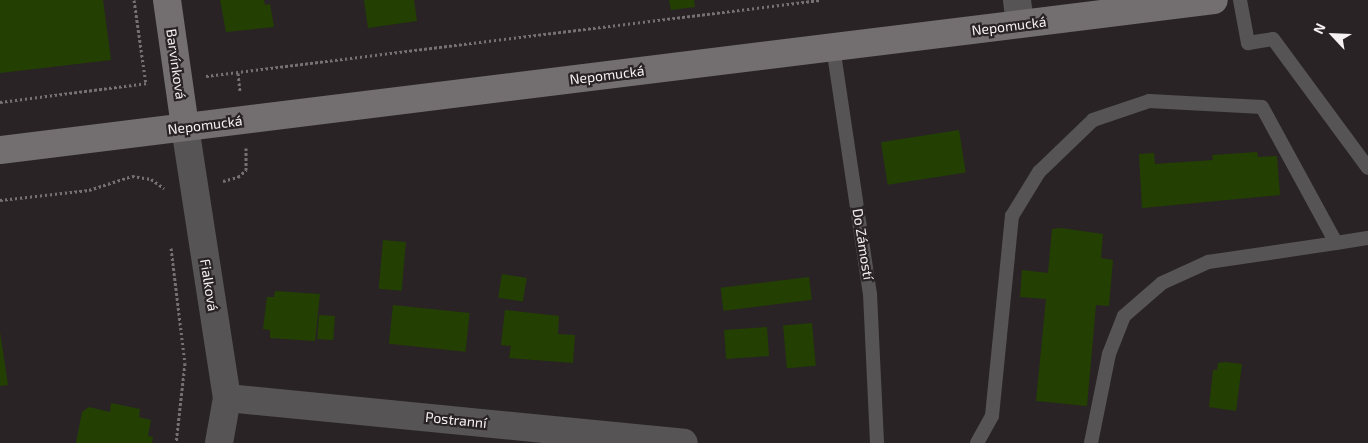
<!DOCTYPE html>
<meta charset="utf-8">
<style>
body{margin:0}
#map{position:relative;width:1368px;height:443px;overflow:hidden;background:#292325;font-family:"Exo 2",sans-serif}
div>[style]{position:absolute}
.building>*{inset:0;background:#234002;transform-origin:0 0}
.path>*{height:3px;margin-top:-1.5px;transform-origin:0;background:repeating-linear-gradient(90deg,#757072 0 2.5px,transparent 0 5px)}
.lane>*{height:14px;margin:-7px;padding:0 7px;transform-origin:7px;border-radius:7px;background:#575455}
.street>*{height:28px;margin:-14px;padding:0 14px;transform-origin:14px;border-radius:14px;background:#575455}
.secondary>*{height:28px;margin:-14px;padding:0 14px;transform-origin:14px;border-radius:14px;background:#736e70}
span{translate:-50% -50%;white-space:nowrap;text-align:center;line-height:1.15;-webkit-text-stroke:4.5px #292325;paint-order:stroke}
.street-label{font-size:14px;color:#f5f1f2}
.north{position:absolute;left:1308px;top:10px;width:50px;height:50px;-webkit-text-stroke:4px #292325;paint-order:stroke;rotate:295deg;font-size:14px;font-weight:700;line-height:20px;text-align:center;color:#f5f1f2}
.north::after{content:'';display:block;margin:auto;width:18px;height:22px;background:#f5f1f2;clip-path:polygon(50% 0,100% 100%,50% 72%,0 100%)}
</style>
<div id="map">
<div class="building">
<div style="clip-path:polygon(0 0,103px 0,111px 60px,0 73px)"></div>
<div style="clip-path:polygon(220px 0,264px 0,265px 5px,270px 4px,274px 27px,226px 32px)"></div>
<div style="clip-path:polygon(364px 0,414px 0,417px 21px,368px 28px)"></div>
<div style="clip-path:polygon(669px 0,694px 0,695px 7px,671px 10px)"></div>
<div style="left:959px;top:130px;width:43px;height:79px;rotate:81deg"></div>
<div style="clip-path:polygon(1257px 152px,1258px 157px,1277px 156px,1280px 195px,1142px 208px,1139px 154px,1154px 153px,1155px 164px,1213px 160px,1212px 155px)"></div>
<div style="clip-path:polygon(1061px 228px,1103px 234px,1101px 258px,1113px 260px,1109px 306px,1096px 305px,1087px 406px,1036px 401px,1046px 299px,1020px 297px,1022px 270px,1048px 273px,1052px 229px)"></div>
<div style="left:383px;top:240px;width:23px;height:49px;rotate:5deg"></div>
<div style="left:502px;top:274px;width:25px;height:24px;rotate:9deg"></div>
<div style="left:809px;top:277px;width:23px;height:89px;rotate:83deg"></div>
<div style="clip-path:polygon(275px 291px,320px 294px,315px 341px,270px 338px,270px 330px,263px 329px,267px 297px,274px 297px)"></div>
<div style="left:393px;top:305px;width:77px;height:39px;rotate:6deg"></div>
<div style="clip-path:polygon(505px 310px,559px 316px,558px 334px,575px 335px,573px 363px,509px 358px,511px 346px,501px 345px)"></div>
<div style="left:319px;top:315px;width:16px;height:24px;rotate:4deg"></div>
<div style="left:812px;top:323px;width:43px;height:29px;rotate:85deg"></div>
<div style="left:767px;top:327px;width:29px;height:43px;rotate:86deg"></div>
<div style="clip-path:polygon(0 332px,8px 385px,0 386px)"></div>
<div style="clip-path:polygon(1225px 362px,1242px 364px,1236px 411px,1209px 407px,1213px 370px,1217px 370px,1218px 363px)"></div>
<div style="clip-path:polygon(111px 403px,140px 409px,139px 417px,151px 420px,148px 436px,153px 437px,152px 443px,76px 443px,82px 412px,89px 407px,110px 412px)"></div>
</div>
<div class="path">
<div style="left:134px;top:0;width:85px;rotate:81.9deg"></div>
<div style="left:238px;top:73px;width:19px;rotate:84deg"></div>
<div style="left:206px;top:76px;width:619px;rotate:-7.06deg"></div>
<div style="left:0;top:102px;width:149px;rotate:-7.3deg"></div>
<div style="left:223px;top:181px;width:16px;rotate:-15deg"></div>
<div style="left:238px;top:177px;width:11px;rotate:-41deg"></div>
<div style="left:246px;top:170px;width:22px;rotate:-90deg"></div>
<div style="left:0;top:200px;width:90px;rotate:-6.4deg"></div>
<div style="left:89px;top:190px;width:45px;rotate:-18deg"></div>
<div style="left:132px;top:176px;width:19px;rotate:9deg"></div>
<div style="left:151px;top:179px;width:16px;rotate:35deg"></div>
<div style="left:171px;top:248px;width:116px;rotate:83.1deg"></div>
<div style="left:185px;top:363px;width:81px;rotate:96.4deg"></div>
</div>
<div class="lane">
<div style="left:1240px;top:0;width:44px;rotate:79.5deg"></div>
<div style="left:1248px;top:43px;width:25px;rotate:-9deg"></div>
<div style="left:1273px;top:39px;width:160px;rotate:53.6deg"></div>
<div style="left:833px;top:47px;width:250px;rotate:81.5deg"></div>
<div style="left:870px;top:294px;width:149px;rotate:87.3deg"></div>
<div style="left:977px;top:443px;width:31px;rotate:-61deg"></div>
<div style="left:992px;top:416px;width:201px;rotate:-84.3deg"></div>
<div style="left:1012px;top:216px;width:52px;rotate:-58.5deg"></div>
<div style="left:1039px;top:172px;width:75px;rotate:-43.9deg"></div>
<div style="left:1093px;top:120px;width:59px;rotate:-18.7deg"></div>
<div style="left:1149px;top:101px;width:113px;rotate:3deg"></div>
<div style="left:1262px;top:107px;width:155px;rotate:61.4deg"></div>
<div style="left:1336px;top:243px;width:32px;rotate:-9deg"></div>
<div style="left:1091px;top:443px;width:91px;rotate:-78.6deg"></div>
<div style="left:1109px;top:354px;width:41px;rotate:-68.5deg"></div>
<div style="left:1124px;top:316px;width:50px;rotate:-41deg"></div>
<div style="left:1162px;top:283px;width:51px;rotate:-24.5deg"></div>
<div style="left:1208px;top:262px;width:129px;rotate:-8.4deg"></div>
</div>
<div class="street">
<div style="left:1017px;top:0;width:24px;rotate:83deg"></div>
<div style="left:185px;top:127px;width:274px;rotate:81.2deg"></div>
<div style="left:227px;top:398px;width:46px;rotate:100.1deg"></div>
<div style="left:227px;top:398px;width:459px;rotate:5.6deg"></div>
</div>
<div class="secondary">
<div style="left:167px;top:0;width:128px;rotate:81.9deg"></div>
<div style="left:0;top:150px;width:1223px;rotate:-7.04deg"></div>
</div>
<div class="street-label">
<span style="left:1009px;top:26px;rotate:-7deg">Nepomucká</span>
<span style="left:176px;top:64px;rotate:82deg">Barvínková</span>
<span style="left:607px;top:75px;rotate:-7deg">Nepomucká</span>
<span style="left:205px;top:125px;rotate:-7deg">Nepomucká</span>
<span style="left:863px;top:244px;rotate:81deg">Do Zámostí</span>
<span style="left:209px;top:285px;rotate:81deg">Fialková</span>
<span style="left:456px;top:420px;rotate:6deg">Postranní</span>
</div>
<div class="north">N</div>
</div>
